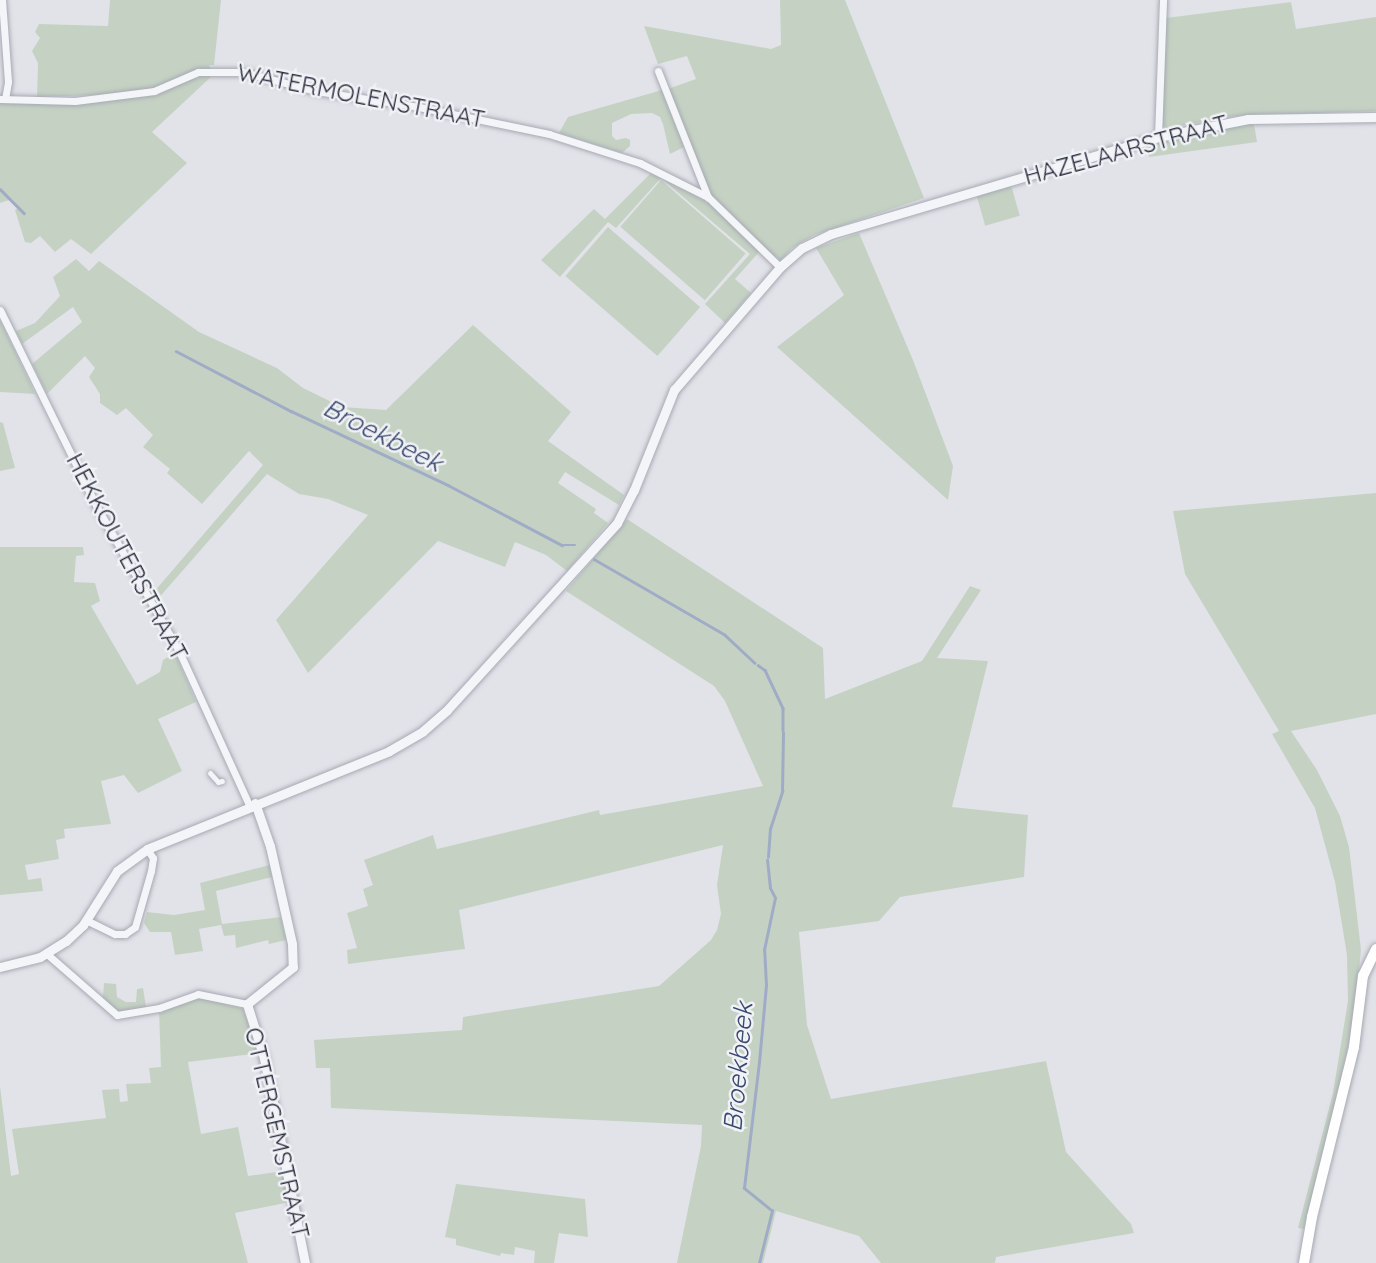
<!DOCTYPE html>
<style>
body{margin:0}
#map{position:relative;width:1376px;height:1263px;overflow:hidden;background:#e2e3e9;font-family:Quicksand,sans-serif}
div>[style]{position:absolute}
.green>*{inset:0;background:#c5d2c3;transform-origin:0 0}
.stream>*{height:2.5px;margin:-1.25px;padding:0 1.25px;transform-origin:1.25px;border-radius:1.25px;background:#a0acc6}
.roads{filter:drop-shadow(0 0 2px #a7a9b3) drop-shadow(0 0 2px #a7a9b3)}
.pedestrian>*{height:5px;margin:-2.5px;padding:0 2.5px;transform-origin:2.5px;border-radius:2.5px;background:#f4f5f8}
.minor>*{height:7px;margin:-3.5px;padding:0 3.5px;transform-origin:3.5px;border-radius:3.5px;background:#f4f5f8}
.tertiary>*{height:9px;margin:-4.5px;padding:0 4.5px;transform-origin:4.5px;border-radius:4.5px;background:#f4f5f8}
.secondary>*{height:10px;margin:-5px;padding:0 5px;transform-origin:5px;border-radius:5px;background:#fff}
span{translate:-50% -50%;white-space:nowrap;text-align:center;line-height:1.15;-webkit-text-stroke:5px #f1f2f6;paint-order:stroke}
.street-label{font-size:24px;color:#2b2f3f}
.water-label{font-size:26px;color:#394870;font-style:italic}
</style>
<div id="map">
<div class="green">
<div style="clip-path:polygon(110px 0,221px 0,214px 65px,209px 65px,213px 75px,152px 132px,187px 163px,91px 254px,71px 239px,55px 252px,40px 236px,31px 243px,25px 242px,15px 210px,19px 207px,12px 199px,0 203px,0 102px,98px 103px,97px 95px,37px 97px,38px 63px,32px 51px,40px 38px,35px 32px,39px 24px,108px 26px)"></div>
<div style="clip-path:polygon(780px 0,845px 0,924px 198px,814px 235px,792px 248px,781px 260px,771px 254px,710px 195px,668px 89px,696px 79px,687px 56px,658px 64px,644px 26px,771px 49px,781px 45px)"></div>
<div style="clip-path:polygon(1291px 2px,1296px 29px,1376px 17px,1376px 111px,1235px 116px,1161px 129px,1166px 18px)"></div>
<div style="clip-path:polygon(662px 90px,684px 147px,670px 154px,663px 124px,660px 117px,652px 113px,631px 114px,612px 123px,612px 136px,616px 140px,626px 138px,630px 140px,630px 146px,622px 153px,559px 133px,568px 117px)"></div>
<div style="clip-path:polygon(1254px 124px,1257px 142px,1149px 157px,1148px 150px,1153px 142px,1207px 130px)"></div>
<div style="clip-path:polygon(651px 173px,706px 201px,760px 251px,735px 279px,751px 293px,725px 323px,705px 304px,750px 254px,661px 178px,616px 228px,608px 222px,560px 277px,541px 260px,594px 209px,605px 219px)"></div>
<div style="left:661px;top:180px;width:112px;height:62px;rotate:41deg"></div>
<div style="left:1011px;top:185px;width:32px;height:36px;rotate:74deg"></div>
<div style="left:608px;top:227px;width:122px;height:65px;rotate:41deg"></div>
<div style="clip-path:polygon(859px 233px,913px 360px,953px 466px,948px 500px,777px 347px,844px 295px,816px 248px)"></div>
<div style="clip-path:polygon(76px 259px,89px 271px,99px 261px,199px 332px,277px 368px,303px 388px,342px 407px,386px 410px,473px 325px,571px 412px,548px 441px,624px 495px,619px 505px,565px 472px,558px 483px,596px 509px,594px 513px,608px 523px,567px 571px,546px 555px,515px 542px,505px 567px,438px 541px,308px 673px,276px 620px,368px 515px,328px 499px,299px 494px,267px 474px,157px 600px,153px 593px,263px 465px,249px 451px,202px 504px,167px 473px,170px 469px,143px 447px,153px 435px,126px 408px,117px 415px,100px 403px,100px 394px,89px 377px,95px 368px,85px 356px,47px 394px,32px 364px,82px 322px,73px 307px,22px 344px,16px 331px,35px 323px,60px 296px,53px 277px)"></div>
<div style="clip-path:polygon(0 320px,15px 351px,35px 394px,0 392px)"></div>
<div style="clip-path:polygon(0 422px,3px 423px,15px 468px,0 471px)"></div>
<div style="clip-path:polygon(1376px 493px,1376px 714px,1291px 731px,1317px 770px,1340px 816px,1349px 847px,1361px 950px,1354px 1017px,1342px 1076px,1304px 1229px,1298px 1228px,1333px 1093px,1348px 1001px,1347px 955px,1335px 882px,1315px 808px,1272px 734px,1279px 731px,1185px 574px,1173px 511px)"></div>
<div style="clip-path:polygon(627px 519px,823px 648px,825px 699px,922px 661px,970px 586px,981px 590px,937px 658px,988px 661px,952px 807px,1028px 815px,1024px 877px,900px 897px,879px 921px,799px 932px,807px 1025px,831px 1099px,1046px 1061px,1066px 1152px,1131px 1224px,1134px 1233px,996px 1257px,995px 1263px,881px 1263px,859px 1236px,776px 1211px,763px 1263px,677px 1263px,701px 1146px,702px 1125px,331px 1108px,330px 1068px,316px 1068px,314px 1040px,462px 1030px,463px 1017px,659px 986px,711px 940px,717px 930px,721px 914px,717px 885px,723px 845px,459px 910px,465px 949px,348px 964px,347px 950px,357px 948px,347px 913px,368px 906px,363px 889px,373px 885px,364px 860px,433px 835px,437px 849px,599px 810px,600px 815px,763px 786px,725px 701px,714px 686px,566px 591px)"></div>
<div style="clip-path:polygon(0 547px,83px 547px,84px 555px,76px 556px,74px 582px,95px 583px,100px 601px,91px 606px,137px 685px,160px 672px,163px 660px,175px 653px,196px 702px,158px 719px,182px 771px,138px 793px,124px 775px,101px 781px,111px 824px,64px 829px,65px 838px,56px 840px,59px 859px,25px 865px,28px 880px,41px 878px,43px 891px,0 895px)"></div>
<div style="clip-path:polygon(270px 865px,272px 877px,216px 891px,222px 924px,281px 917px,286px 940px,269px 944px,268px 940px,236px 948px,235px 935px,224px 936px,221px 925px,199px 929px,203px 951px,175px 955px,171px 932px,150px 932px,144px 923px,147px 912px,174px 915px,205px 910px,200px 883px)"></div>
<div style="clip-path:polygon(104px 983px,116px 984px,117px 997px,126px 1002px,136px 1002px,137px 989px,143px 988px,146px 1007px,115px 1012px,103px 997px)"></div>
<div style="clip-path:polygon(202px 997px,243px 1009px,259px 1053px,188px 1062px,201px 1134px,238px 1127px,248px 1176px,283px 1171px,290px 1202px,235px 1213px,248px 1263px,0 1263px,0 1086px,11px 1176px,19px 1174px,12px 1129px,106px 1118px,102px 1090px,119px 1089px,120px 1102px,128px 1101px,126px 1084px,151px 1083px,149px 1068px,161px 1067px,159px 1010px)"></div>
<div style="clip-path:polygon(456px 1184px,585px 1199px,588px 1237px,559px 1233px,554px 1263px,534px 1263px,535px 1251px,515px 1247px,514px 1255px,501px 1253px,500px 1256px,456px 1245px,456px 1239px,445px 1237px)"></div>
</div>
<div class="stream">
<div style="left:0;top:189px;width:34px;rotate:45deg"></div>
<div style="left:176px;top:351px;width:130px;rotate:27.6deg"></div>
<div style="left:291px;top:411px;width:174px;rotate:25.2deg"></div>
<div style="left:448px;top:485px;width:129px;rotate:27.8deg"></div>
<div style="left:562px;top:545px;width:13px"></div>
<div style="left:594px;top:559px;width:150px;rotate:30deg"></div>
<div style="left:724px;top:634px;width:42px;rotate:43.1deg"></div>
<div style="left:758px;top:665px;width:9px;rotate:36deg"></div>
<div style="left:765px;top:670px;width:42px;rotate:64.7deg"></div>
<div style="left:783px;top:708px;width:22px;rotate:90deg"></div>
<div style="left:768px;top:857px;width:28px;rotate:-86deg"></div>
<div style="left:770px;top:829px;width:40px;rotate:-72deg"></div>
<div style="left:782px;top:791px;width:58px;rotate:-89deg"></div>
<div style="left:759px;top:1263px;width:54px;rotate:-76deg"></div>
<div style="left:772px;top:1211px;width:36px;rotate:-141deg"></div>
<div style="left:744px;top:1188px;width:127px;rotate:-83.2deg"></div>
<div style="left:759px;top:1062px;width:77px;rotate:-84.8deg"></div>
<div style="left:766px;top:985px;width:35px;rotate:-93deg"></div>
<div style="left:764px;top:950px;width:53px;rotate:-78.1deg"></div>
<div style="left:775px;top:898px;width:11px;rotate:-117deg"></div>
<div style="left:770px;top:888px;width:28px;rotate:-96deg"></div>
</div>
<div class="roads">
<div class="pedestrian">
<div style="left:210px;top:773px;width:12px;rotate:48deg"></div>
<div style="left:218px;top:782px;width:4px;rotate:-14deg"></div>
</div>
<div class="minor">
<div style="left:2px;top:0;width:82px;rotate:85.8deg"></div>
<div style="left:8px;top:82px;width:17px;rotate:100deg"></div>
<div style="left:658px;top:71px;width:136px;rotate:68.4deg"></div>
<div style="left:708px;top:197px;width:100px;rotate:44.2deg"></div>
<div style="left:0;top:99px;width:75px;rotate:1.5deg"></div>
<div style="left:75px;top:101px;width:80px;rotate:-7.2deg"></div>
<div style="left:154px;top:91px;width:48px;rotate:-23.4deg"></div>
<div style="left:198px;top:72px;width:45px"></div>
<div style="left:243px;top:72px;width:75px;rotate:14.6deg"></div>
<div style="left:316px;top:91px;width:104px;rotate:8.8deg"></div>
<div style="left:419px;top:107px;width:133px;rotate:11.7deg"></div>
<div style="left:549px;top:134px;width:96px;rotate:17.7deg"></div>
<div style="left:640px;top:163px;width:76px;rotate:26.6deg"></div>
<div style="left:1158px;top:137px;width:137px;rotate:-87.9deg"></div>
<div style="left:0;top:310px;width:222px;rotate:63.8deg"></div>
<div style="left:98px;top:509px;width:161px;rotate:60.3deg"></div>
<div style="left:178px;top:649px;width:171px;rotate:65.5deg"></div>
<div style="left:86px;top:920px;width:32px;rotate:26deg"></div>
<div style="left:115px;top:934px;width:10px"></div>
<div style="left:125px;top:934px;width:12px;rotate:-35deg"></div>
<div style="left:135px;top:927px;width:58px;rotate:-74.1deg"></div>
<div style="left:151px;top:871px;width:13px;rotate:-81deg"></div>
<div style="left:153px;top:858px;width:11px;rotate:-124deg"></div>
<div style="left:47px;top:954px;width:93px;rotate:41.1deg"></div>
<div style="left:117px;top:1015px;width:43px;rotate:-9.5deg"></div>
<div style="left:159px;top:1008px;width:41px;rotate:-19.7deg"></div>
<div style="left:198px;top:994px;width:50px;rotate:11.5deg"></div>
</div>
<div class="tertiary">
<div style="left:255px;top:803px;width:46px;rotate:70.8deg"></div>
<div style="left:270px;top:846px;width:100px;rotate:77.3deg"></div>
<div style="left:292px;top:944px;width:23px;rotate:88deg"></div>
<div style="left:293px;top:967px;width:59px;rotate:141.2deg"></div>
<div style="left:247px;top:1004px;width:57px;rotate:72.5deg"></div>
<div style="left:264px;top:1058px;width:209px;rotate:78.7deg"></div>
<div style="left:0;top:967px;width:41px;rotate:-14deg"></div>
<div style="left:40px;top:957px;width:31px;rotate:-32deg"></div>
<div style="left:66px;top:941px;width:23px;rotate:-43deg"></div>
<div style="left:83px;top:925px;width:64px;rotate:-57.8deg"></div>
<div style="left:117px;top:871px;width:37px;rotate:-36deg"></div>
<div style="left:147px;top:849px;width:261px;rotate:-22deg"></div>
<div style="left:389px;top:751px;width:39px;rotate:-30deg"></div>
<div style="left:423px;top:731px;width:32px;rotate:-41deg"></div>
<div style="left:447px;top:710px;width:253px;rotate:-47.7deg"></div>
<div style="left:617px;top:523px;width:37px;rotate:-63deg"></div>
<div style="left:634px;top:490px;width:108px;rotate:-68.2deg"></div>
<div style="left:674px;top:390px;width:162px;rotate:-49.2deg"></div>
<div style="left:780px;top:267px;width:29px;rotate:-41deg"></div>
<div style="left:802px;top:248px;width:32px;rotate:-26deg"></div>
<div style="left:831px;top:234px;width:341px;rotate:-16.5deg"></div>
<div style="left:1158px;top:137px;width:92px;rotate:-11.3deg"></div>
<div style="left:1248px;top:119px;width:128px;rotate:-0.9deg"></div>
</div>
<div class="secondary">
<div style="left:1304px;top:1263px;width:47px;rotate:-80.1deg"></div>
<div style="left:1312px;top:1217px;width:175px;rotate:-76.1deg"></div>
<div style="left:1354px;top:1047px;width:72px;rotate:-82.8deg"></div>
<div style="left:1363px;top:976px;width:30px;rotate:-64deg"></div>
</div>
</div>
<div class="street-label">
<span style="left:361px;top:96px;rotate:11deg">WATERMOLENSTRAAT</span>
<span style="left:1126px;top:150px;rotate:-15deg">HAZELAARSTRAAT</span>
<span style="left:127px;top:557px;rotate:62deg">HEKKOUTERSTRAAT</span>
<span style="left:277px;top:1133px;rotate:77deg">OTTERGEMSTRAAT</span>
</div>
<div class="water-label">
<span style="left:383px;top:435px;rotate:27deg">Broekbeek</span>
<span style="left:738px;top:1067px;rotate:-85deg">Broekbeek</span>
</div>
</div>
